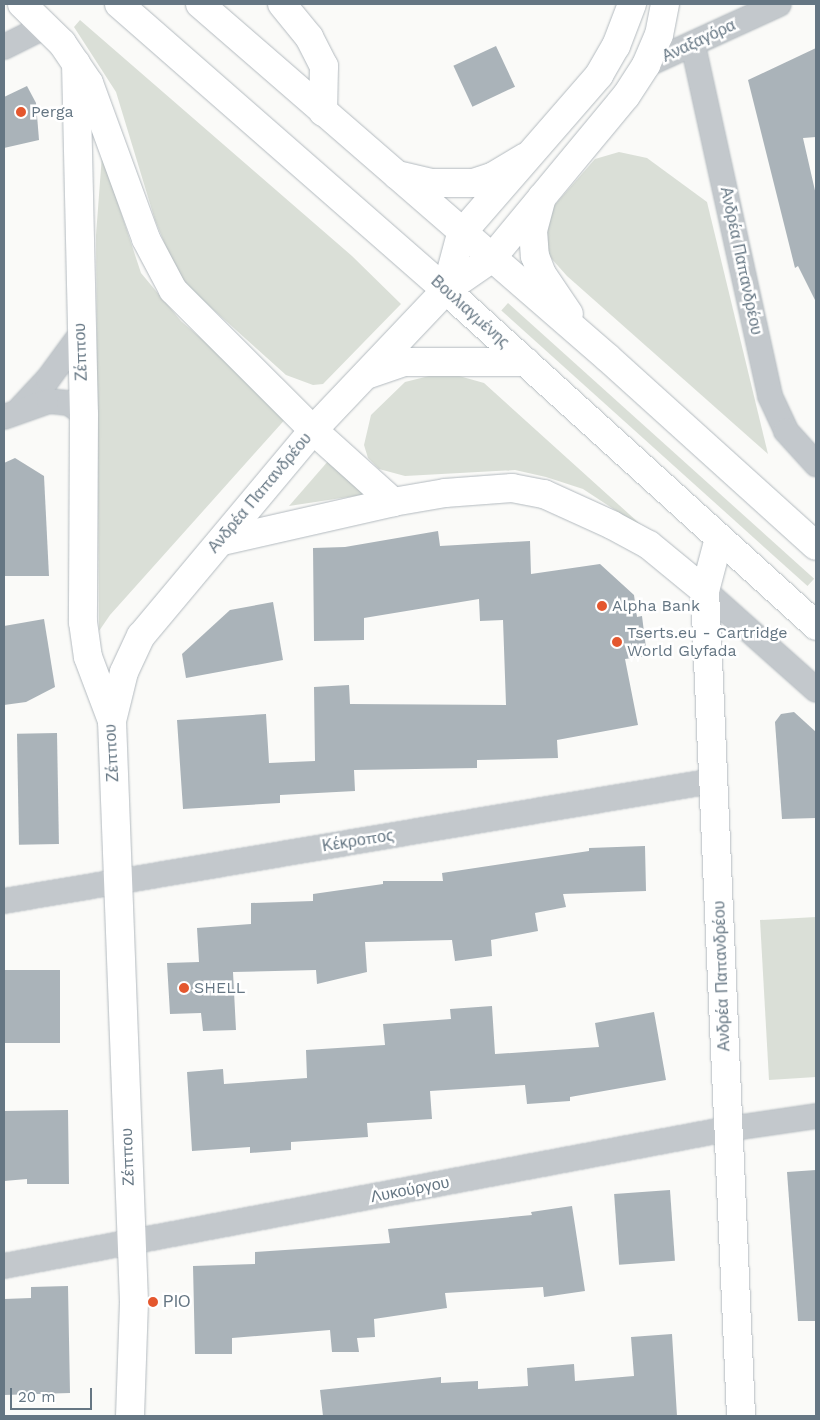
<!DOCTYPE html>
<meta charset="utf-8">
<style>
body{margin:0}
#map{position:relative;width:820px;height:1420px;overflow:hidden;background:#fafaf8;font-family:"Work Sans",sans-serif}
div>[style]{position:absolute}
.green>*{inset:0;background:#dadfd7;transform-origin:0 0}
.building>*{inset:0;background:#aab3b9;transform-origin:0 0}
.roads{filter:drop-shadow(0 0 1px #b3babf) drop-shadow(0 0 1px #b3babf)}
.street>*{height:24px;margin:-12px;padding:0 12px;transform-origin:12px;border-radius:12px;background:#c3c8cc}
.secondary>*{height:28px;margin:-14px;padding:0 14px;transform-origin:14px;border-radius:14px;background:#fff}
.primary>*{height:28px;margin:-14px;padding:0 14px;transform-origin:14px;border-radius:14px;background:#fff}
.dots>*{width:14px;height:14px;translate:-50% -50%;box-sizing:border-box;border:2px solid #fff;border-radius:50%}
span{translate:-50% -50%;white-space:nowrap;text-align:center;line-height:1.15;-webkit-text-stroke:5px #fff;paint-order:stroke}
.street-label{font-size:16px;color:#657683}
.poi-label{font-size:16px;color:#657683}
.left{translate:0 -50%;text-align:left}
.frame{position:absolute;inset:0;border:5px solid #657683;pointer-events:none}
.scale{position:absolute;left:10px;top:1388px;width:82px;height:22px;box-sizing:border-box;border:2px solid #657683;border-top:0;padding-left:6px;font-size:15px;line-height:18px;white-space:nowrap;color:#657683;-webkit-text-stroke:4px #fff;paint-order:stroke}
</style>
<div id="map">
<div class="green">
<div style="clip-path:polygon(80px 20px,352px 256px,401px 304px,323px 384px,313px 385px,286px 375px,187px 286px,170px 257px,155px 220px,116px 92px,74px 27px)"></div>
<div style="clip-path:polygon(619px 152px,647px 158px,707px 202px,768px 454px,567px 276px,550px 257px,544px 231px,552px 208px,595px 159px)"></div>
<div style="clip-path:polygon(102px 155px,141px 273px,181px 321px,289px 415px,110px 615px,99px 631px,96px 235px)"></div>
<div style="left:508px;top:303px;width:412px;height:10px;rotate:42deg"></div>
<div style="clip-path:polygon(445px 372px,484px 383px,650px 533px,583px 489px,546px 477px,515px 470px,405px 476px,379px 469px,368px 458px,364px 445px,371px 415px,405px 382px)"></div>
<div style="clip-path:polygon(329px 460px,368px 494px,289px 506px)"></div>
<div style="clip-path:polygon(816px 917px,816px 1077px,769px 1080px,760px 920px)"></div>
</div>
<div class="building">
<div style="left:496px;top:46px;width:45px;height:47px;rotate:65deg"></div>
<div style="clip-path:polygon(816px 48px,816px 137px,803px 138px,816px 195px,816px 302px,798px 266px,795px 268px,748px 80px)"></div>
<div style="clip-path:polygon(27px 86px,36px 103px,39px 140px,4px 148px,4px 97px)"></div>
<div style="clip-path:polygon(15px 458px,44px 476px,49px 576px,4px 576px,4px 463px)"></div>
<div style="clip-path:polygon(438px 531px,440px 546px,530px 541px,531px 574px,600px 564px,634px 595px,637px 617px,642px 616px,647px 656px,625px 659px,638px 725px,557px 740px,558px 758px,477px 760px,477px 768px,354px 770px,355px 791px,280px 795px,280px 803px,183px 809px,177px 720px,266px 714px,269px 763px,315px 761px,314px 687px,349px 685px,350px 704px,506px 705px,503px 620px,480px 621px,479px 599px,364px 618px,364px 640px,314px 641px,313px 548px,345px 547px)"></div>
<div style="clip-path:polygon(273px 602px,283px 660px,186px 678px,182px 654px,230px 610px)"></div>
<div style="clip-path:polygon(44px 619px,55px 687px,26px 702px,4px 705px,4px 626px)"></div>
<div style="clip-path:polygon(794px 712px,816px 732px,816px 818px,782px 819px,775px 722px,781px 714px)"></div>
<div style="left:57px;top:733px;width:111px;height:40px;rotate:89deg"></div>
<div style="clip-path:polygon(645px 846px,646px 891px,563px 894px,566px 907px,535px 913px,538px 931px,491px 940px,492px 956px,455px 961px,452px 940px,365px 942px,367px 972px,317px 984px,316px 970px,233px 972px,236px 1030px,203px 1031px,201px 1013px,170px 1014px,167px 963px,199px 962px,197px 928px,251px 924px,251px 903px,313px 901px,313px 894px,383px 884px,383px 881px,443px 881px,442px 873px,589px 851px,589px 848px)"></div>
<div style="left:4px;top:970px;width:56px;height:73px"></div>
<div style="clip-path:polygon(492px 1006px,495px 1054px,599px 1047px,595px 1023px,654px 1012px,666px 1080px,570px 1097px,570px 1101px,527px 1104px,525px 1085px,430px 1091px,432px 1119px,367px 1123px,368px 1137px,291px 1142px,291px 1150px,250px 1153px,250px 1147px,192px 1151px,187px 1072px,223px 1069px,224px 1084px,307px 1078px,306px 1050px,385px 1045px,383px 1024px,451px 1019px,450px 1009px)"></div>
<div style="clip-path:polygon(68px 1110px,69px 1184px,27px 1184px,27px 1179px,4px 1181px,4px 1111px)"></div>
<div style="clip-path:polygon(816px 1170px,816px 1321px,798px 1321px,787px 1172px)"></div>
<div style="left:670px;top:1190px;width:71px;height:56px;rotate:86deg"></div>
<div style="clip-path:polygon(572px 1206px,585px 1291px,544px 1297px,543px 1287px,445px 1293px,447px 1308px,374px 1319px,375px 1337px,357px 1338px,359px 1352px,332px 1352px,330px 1330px,232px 1338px,232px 1354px,195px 1354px,193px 1266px,255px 1264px,255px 1252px,390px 1243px,388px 1229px,532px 1215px,531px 1212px)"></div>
<div style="clip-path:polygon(68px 1286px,70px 1393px,4px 1395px,4px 1299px,31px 1298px,31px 1287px)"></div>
<div style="clip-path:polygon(672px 1334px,677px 1416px,323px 1416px,320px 1390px,441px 1377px,441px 1383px,478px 1381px,478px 1389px,528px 1386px,527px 1368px,574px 1364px,575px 1381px,634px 1376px,631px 1337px)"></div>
</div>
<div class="roads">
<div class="street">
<div style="left:693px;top:45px;width:359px;rotate:77.6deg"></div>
<div style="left:770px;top:396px;width:38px;rotate:65deg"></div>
<div style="left:786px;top:431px;width:45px;rotate:47.7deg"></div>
<div style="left:4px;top:47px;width:47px;rotate:-26.6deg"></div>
<div style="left:646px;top:65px;width:146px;rotate:-24.6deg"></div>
<div style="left:20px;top:409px;width:41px;rotate:-47deg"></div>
<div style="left:48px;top:379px;width:56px;rotate:-53.7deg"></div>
<div style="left:4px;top:417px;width:48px;rotate:-19.6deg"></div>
<div style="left:49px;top:401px;width:20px;rotate:6deg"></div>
<div style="left:69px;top:403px;width:19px;rotate:36deg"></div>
<div style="left:705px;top:591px;width:149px;rotate:41.7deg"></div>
<div style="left:4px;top:901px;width:719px;rotate:-9.61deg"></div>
<div style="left:4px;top:1266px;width:737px;rotate:-10.72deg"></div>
<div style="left:728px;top:1129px;width:89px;rotate:-8.4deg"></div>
</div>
<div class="secondary">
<div style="left:22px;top:4px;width:56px;rotate:44.3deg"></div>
<div style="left:62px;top:43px;width:48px;rotate:56deg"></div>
<div style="left:89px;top:83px;width:166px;rotate:69.9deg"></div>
<div style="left:146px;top:239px;width:58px;rotate:62.1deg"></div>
<div style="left:173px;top:290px;width:198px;rotate:45deg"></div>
<div style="left:313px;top:430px;width:108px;rotate:42deg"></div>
<div style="left:282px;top:4px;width:43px;rotate:50.7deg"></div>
<div style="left:309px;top:37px;width:33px;rotate:63deg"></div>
<div style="left:324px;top:66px;width:46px;rotate:91.2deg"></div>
<div style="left:76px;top:63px;width:351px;rotate:88.7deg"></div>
<div style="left:84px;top:414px;width:208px;rotate:90.3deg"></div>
<div style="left:83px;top:622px;width:35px;rotate:82deg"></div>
<div style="left:88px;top:657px;width:68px;rotate:69.4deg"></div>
<div style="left:112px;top:721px;width:581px;rotate:87.83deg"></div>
<div style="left:134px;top:1302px;width:114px;rotate:92deg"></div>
<div style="left:446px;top:290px;width:58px;rotate:-75deg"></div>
<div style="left:461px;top:234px;width:211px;rotate:-49deg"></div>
<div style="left:599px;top:75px;width:34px;rotate:-60deg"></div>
<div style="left:616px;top:46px;width:45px;rotate:-69.1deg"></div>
<div style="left:719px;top:538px;width:55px;rotate:104.8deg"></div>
<div style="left:705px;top:591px;width:826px;rotate:87.5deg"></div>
<div style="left:222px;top:541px;width:175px;rotate:-12.8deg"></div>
<div style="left:393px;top:502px;width:53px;rotate:-9.8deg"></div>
<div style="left:445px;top:493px;width:67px;rotate:-4.3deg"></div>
<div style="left:512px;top:488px;width:33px;rotate:11deg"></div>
<div style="left:544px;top:494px;width:75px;rotate:24.5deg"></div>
<div style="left:612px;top:525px;width:42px;rotate:28.4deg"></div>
<div style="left:649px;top:545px;width:72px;rotate:39.4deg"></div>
<div style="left:112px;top:721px;width:50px;rotate:-76.2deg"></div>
<div style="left:124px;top:672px;width:40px;rotate:-65deg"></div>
<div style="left:141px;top:636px;width:268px;rotate:-50.1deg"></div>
<div style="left:313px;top:430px;width:193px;rotate:-46.5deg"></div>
<div style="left:446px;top:290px;width:55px;rotate:-34.6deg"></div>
<div style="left:491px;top:259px;width:212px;rotate:-50.4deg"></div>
<div style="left:626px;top:96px;width:37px;rotate:-57deg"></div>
<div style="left:646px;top:65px;width:33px;rotate:-67deg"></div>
<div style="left:659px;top:35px;width:32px;rotate:-79deg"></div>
</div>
<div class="primary">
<div style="left:119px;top:4px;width:434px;rotate:41.2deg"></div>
<div style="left:446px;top:290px;width:500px;rotate:42.2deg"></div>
<div style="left:200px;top:4px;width:540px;rotate:40.95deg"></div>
<div style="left:608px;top:358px;width:280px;rotate:42.1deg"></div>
<div style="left:397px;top:175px;width:36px;rotate:13deg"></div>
<div style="left:432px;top:183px;width:41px"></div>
<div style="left:473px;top:183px;width:20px;rotate:-18deg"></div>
<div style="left:492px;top:177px;width:39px;rotate:-31deg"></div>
<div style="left:542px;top:197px;width:34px;rotate:105deg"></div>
<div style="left:533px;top:230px;width:26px;rotate:86deg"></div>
<div style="left:535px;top:256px;width:19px;rotate:69deg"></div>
<div style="left:542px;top:274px;width:48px;rotate:56deg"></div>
<div style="left:369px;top:374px;width:37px;rotate:-19deg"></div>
<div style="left:404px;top:362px;width:122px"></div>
</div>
</div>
<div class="dots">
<div style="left:21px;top:112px;background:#e4572e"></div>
<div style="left:602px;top:606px;background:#e4572e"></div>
<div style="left:617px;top:642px;background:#e4572e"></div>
<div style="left:184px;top:988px;background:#e4572e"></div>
<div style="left:153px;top:1302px;background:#e4572e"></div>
</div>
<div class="street-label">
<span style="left:699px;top:41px;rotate:-25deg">Αναξαγόρα</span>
<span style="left:741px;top:261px;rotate:78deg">Ανδρέα Παπανδρέου</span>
<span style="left:470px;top:312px;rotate:42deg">Βουλιαγμένης</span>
<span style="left:81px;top:352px;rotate:-92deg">Ζέππου</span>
<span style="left:260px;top:493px;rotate:-50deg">Ανδρέα Παπανδρέου</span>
<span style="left:112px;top:753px;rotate:-93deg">Ζέππου</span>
<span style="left:358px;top:841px;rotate:-9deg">Κέκροπος</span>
<span style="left:722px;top:976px;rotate:-92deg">Ανδρέα Παπανδρέου</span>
<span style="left:128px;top:1157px;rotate:-92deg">Ζέππου</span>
<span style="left:410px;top:1190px;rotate:-11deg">Λυκούργου</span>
</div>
<div class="poi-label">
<span class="left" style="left:31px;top:112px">Perga</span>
<span class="left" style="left:612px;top:606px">Alpha Bank</span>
<span class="left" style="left:627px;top:642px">Tserts.eu - Cartridge<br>World Glyfada</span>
<span class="left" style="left:194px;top:988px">SHELL</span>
<span class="left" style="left:163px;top:1302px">ΡΙΟ</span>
</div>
<div class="frame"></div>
<div class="scale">20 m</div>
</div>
